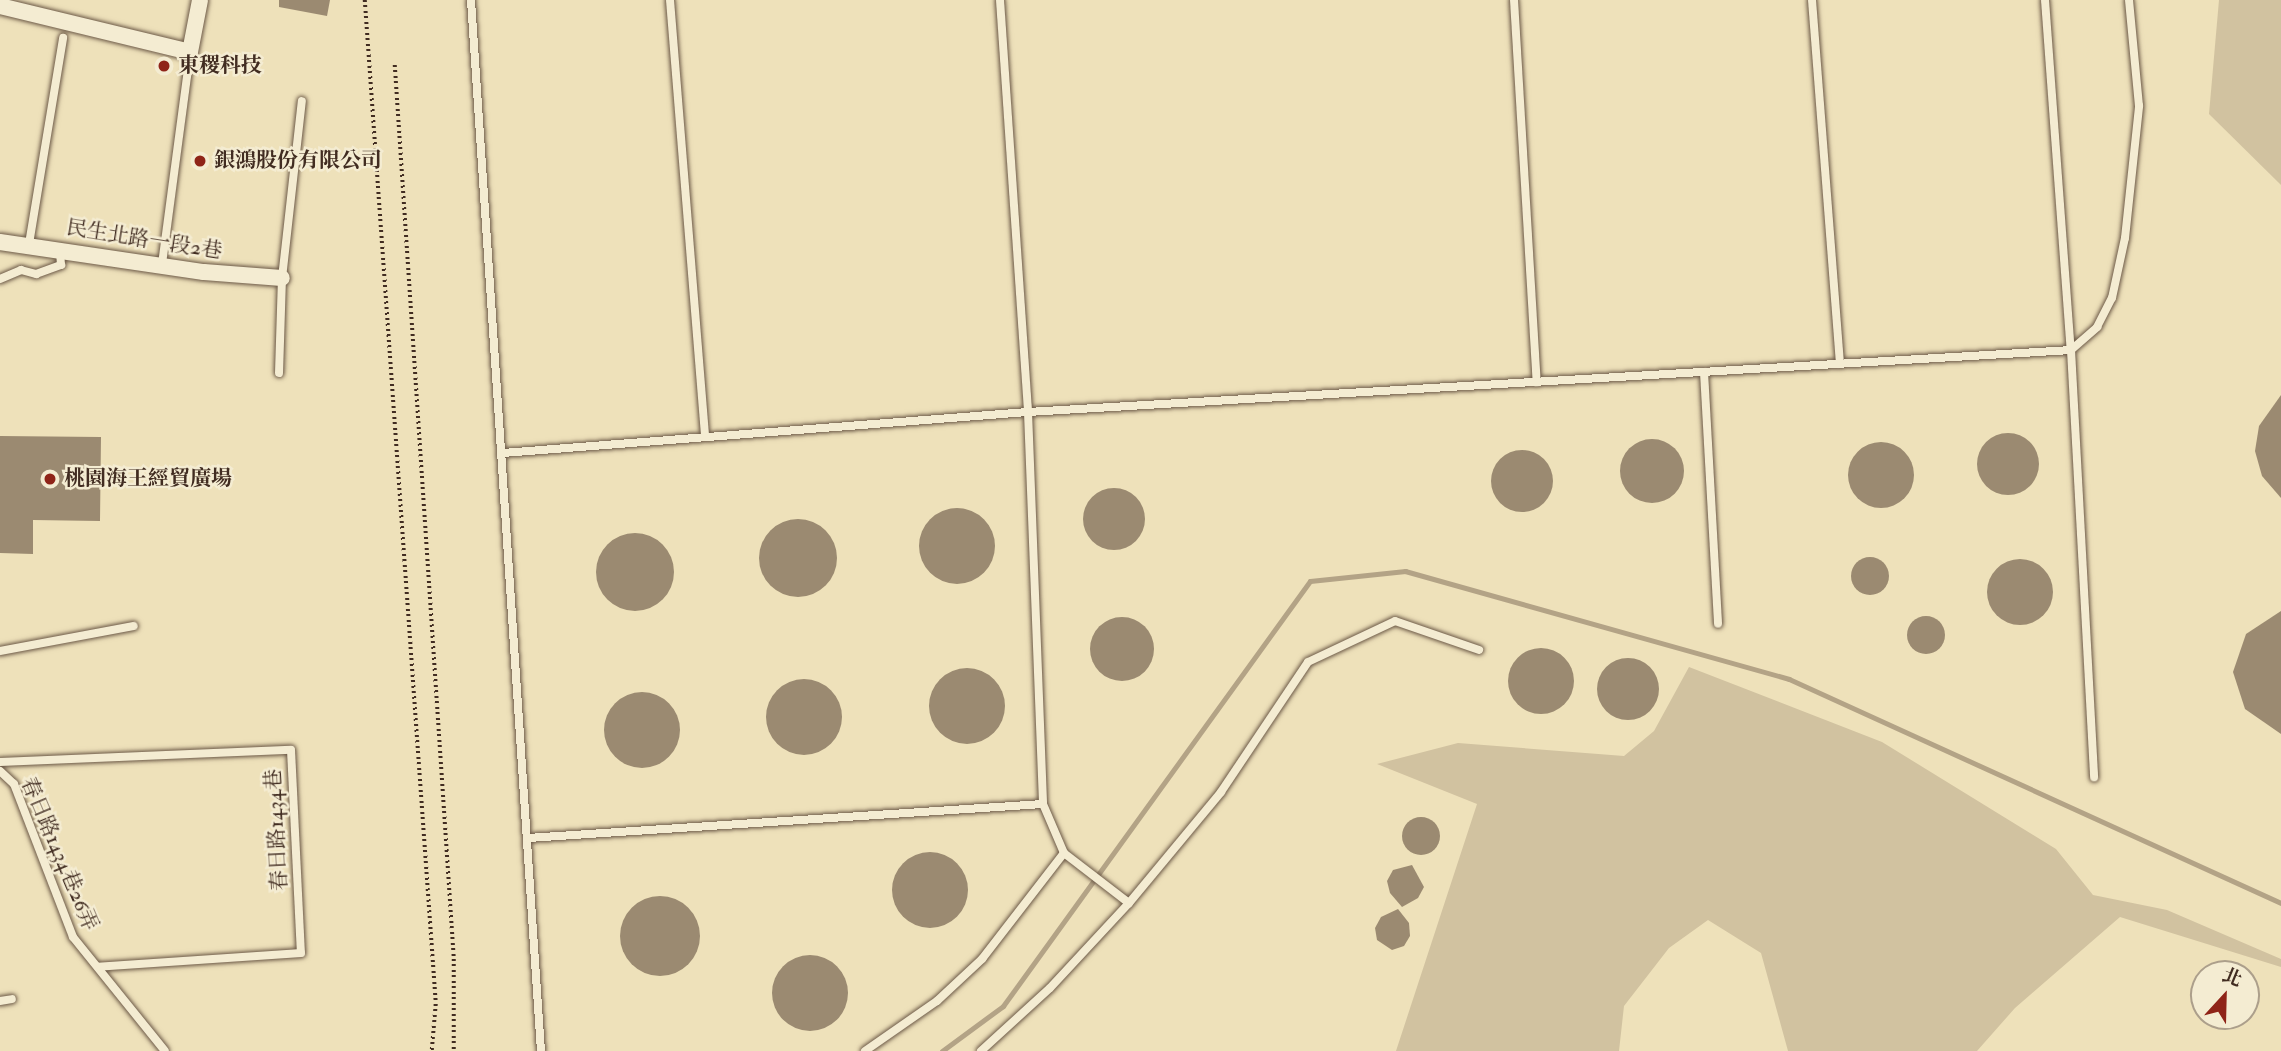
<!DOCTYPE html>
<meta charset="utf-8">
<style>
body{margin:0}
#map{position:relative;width:2281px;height:1051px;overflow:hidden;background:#eee1ba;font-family:"IM FELL Double Pica","Noto Serif TC",serif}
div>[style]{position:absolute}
.green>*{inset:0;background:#d1c2a0}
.stream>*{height:5px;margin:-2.5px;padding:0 2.5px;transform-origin:2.5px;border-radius:2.5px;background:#b3a386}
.building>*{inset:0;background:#9b8a71}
.round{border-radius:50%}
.path>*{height:3.5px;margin-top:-1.75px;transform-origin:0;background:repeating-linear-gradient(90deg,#412c21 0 2px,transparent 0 5.5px)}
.roads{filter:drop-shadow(0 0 2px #6c5947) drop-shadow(0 0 2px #6c5947)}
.lane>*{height:8px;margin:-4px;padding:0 4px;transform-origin:4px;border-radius:4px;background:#f4ecd2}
.street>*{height:16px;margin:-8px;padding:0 8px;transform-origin:8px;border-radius:8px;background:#f4ecd2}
.dots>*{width:19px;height:19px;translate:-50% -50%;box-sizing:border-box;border:4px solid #f4ecd2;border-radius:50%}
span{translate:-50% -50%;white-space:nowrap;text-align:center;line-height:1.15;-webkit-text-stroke:5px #f4ecd2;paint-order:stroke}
.poi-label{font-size:21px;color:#412c21;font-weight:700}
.left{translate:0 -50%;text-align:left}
.street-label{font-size:21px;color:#412c21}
.north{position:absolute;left:2190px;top:960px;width:70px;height:70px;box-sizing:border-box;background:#f4ecd2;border:2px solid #ac9f8b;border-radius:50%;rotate:22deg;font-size:19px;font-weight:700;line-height:28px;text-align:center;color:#412c21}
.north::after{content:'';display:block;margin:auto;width:24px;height:32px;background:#8f2418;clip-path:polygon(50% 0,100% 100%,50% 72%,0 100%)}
</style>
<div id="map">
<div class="green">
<div style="clip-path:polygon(2219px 0,2281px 0,2281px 185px,2209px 114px)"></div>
<div style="clip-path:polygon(1689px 667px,1882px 742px,2056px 849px,2093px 895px,2167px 910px,2281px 959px,2281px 967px,2120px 917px,2015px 1008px,1977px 1051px,1788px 1051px,1761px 953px,1708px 920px,1669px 948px,1624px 1006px,1619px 1051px,1396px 1051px,1477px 804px,1377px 764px,1458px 743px,1624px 756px,1654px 731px)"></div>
</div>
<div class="stream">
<div style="left:942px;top:1051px;width:76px;rotate:-36.4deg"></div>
<div style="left:1003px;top:1006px;width:524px;rotate:-54.16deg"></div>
<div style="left:1310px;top:581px;width:96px;rotate:-6deg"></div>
<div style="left:1405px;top:571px;width:399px;rotate:15.7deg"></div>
<div style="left:1789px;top:679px;width:541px;rotate:24.48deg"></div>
</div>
<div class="building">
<div style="clip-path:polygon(279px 0,330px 0,327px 16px,279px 7px)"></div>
<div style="clip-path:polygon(2281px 395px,2281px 498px,2262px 476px,2255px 451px,2259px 426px)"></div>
<div class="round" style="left:1977px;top:433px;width:62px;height:62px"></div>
<div style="clip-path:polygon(0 436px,101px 437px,100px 521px,33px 520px,33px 554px,0 553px)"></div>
<div class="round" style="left:1620px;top:439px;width:64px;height:64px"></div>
<div class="round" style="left:1848px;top:442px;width:66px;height:66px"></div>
<div class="round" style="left:1491px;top:450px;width:62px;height:62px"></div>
<div class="round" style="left:1083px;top:488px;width:62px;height:62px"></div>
<div class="round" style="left:919px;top:508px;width:76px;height:76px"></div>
<div class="round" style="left:759px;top:519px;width:78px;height:78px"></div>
<div class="round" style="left:596px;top:533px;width:78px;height:78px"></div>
<div class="round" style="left:1851px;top:557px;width:38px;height:38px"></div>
<div class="round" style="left:1987px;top:559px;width:66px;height:66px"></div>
<div style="clip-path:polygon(2281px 611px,2281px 734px,2245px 709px,2233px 672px,2246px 634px)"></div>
<div class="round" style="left:1907px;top:616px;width:38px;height:38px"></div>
<div class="round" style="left:1090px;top:617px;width:64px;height:64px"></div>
<div class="round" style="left:1508px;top:648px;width:66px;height:66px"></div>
<div class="round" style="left:1597px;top:658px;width:62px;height:62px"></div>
<div class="round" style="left:929px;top:668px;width:76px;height:76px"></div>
<div class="round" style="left:766px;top:679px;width:76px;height:76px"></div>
<div class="round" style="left:604px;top:692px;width:76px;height:76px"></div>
<div class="round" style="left:1402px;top:817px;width:38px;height:38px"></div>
<div class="round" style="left:892px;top:852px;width:76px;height:76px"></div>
<div style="clip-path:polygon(1412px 865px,1424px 887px,1418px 898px,1402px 907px,1390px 893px,1387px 881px,1393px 870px)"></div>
<div class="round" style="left:620px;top:896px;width:80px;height:80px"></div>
<div style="clip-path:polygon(1398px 909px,1409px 923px,1410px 936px,1404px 946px,1392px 950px,1377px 940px,1375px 928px,1381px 917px)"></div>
<div class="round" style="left:772px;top:955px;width:76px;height:76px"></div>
</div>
<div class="path">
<div style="left:365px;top:0;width:1007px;rotate:85.95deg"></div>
<div style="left:436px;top:1004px;width:47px;rotate:94.9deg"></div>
<div style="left:395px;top:65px;width:896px;rotate:86.22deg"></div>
<div style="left:454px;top:959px;width:92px;rotate:90deg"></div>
</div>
<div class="roads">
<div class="lane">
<div style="left:471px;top:0;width:1053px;rotate:86.19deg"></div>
<div style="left:670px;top:0;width:438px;rotate:85.4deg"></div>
<div style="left:1000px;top:0;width:413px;rotate:86.1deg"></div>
<div style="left:1028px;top:412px;width:392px;rotate:87.8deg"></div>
<div style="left:1043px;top:804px;width:53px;rotate:66.8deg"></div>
<div style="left:1064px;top:853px;width:82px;rotate:37.6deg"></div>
<div style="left:1514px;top:0;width:383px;rotate:86.6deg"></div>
<div style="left:1812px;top:0;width:365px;rotate:85.6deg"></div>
<div style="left:2045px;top:0;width:351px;rotate:85.8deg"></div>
<div style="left:2071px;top:350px;width:428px;rotate:86.9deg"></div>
<div style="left:29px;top:244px;width:209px;rotate:-80.6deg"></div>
<div style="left:162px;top:264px;width:196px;rotate:-82.4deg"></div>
<div style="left:0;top:279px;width:23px;rotate:-23deg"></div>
<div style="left:21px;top:270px;width:16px;rotate:15deg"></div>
<div style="left:36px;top:274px;width:27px;rotate:-20deg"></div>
<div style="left:61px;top:265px;width:16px;rotate:-94deg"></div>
<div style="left:1704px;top:372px;width:252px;rotate:86.8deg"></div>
<div style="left:279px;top:373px;width:95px;rotate:-88.2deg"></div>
<div style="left:282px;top:278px;width:178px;rotate:-83.6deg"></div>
<div style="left:503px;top:453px;width:527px;rotate:-4.47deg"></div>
<div style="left:1028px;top:412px;width:1045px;rotate:-3.4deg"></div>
<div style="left:2071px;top:350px;width:35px;rotate:-41deg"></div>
<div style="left:2097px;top:327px;width:33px;rotate:-63deg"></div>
<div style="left:2112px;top:298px;width:61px;rotate:-77.8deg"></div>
<div style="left:2125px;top:238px;width:133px;rotate:-83.9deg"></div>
<div style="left:2139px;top:106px;width:106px;rotate:-95.4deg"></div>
<div style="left:0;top:651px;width:136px;rotate:-10.6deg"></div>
<div style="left:0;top:762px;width:291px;rotate:-2.4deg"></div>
<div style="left:291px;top:750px;width:203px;rotate:87.2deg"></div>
<div style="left:301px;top:953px;width:203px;rotate:176.1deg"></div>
<div style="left:0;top:771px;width:19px;rotate:43deg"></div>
<div style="left:14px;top:784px;width:164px;rotate:68.9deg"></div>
<div style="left:73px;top:937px;width:146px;rotate:51.1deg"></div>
<div style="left:528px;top:838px;width:516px;rotate:-3.78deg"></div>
<div style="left:0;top:1001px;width:12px;rotate:-9deg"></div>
<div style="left:865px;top:1051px;width:88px;rotate:-34.8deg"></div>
<div style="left:937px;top:1001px;width:62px;rotate:-43deg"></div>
<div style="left:982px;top:959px;width:134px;rotate:-52.3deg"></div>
<div style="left:981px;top:1051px;width:93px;rotate:-42.4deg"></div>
<div style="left:1050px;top:988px;width:116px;rotate:-47.1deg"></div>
<div style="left:1129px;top:903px;width:144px;rotate:-50.3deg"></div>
<div style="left:1221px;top:792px;width:156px;rotate:-56.2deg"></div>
<div style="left:1308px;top:662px;width:96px;rotate:-25.2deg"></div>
<div style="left:1395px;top:621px;width:89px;rotate:19deg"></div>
</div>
<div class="street">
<div style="left:0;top:6px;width:195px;rotate:13.6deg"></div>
<div style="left:190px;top:52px;width:53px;rotate:-79.1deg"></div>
<div style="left:0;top:242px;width:206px;rotate:8.4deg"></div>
<div style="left:204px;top:272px;width:78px;rotate:4.4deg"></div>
</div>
</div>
<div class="dots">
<div style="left:164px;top:66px;background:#8f2418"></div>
<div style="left:200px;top:161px;background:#8f2418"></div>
<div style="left:50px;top:479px;background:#8f2418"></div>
</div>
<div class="poi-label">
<span class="left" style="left:178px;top:66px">東稷科技</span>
<span class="left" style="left:214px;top:161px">銀鴻股份有限公司</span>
<span class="left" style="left:64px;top:479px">桃園海王經貿廣場</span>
</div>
<div class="street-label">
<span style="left:144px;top:240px;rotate:9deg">民生北路一段2巷</span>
<span style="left:277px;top:830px;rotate:-93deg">春日路1434巷</span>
<span style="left:59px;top:854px;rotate:67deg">春日路1434巷26弄</span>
</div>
<div class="north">北</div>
</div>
